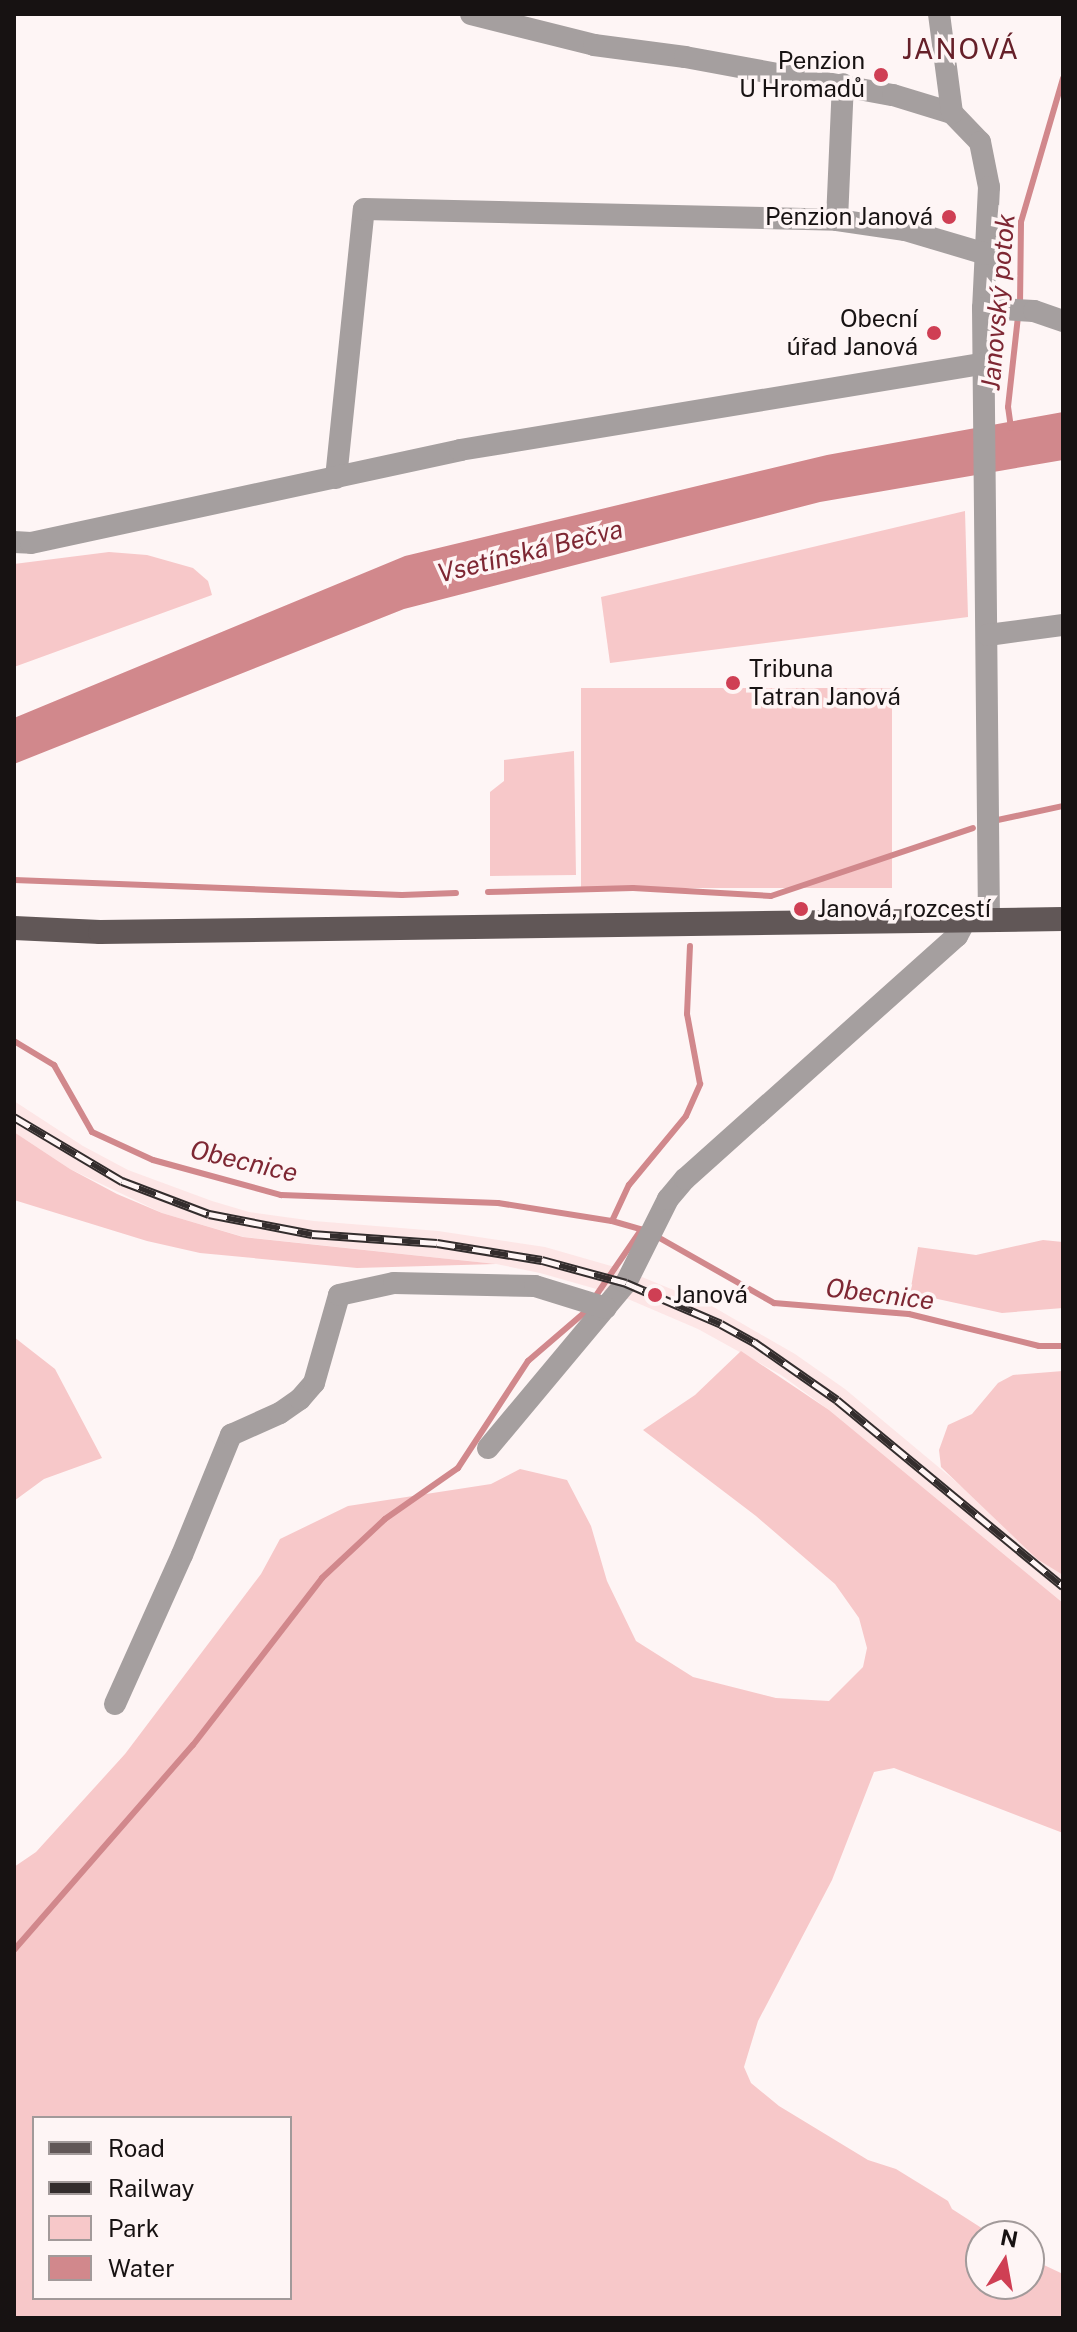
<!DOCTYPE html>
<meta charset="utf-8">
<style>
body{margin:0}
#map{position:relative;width:1077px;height:2332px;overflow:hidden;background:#fef5f5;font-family:"Public Sans",sans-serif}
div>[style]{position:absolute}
.built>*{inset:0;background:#fde6e6}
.green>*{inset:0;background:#f7c8c9;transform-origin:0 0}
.water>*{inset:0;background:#d1888c}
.stream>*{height:6px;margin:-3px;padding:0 3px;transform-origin:3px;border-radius:3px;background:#d1888c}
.minor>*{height:22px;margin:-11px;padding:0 11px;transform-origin:11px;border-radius:11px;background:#a59f9f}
.major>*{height:24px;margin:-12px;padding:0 12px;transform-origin:12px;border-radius:12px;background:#615757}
.rail>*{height:9px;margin-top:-4.5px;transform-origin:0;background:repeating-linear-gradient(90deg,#fef5f5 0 18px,#332d2d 0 36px);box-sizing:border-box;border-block:2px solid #332d2d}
.dots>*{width:22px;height:22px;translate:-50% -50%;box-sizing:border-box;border:4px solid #fef5f5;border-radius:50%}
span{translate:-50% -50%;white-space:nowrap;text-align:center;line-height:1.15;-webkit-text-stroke:7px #fef5f5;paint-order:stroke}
.poi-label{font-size:24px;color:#171212}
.right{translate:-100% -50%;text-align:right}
.left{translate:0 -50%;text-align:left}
.water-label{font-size:26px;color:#7e2733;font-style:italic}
.quarter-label{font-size:28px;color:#662029;letter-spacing:2px}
.frame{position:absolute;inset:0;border:16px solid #171212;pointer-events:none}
.legend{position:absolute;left:32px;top:2116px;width:260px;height:184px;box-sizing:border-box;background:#fef5f5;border:2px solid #a29a9a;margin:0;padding:10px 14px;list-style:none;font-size:24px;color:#171212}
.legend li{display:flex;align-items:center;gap:16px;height:40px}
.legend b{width:40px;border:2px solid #a29a9a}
.north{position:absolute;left:965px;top:2220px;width:80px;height:80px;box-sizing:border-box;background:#fef5f5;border:2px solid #a29a9a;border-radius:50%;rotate:11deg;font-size:22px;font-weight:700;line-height:32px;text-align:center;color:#171212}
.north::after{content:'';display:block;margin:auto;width:28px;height:36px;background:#cf3f54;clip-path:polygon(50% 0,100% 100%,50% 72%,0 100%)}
</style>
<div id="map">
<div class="built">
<div style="clip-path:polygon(14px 1101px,83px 1146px,128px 1170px,212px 1201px,249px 1212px,314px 1221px,438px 1231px,545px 1247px,625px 1270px,710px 1305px,795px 1354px,845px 1389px,1063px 1571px,1063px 1603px,829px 1410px,781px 1375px,698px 1329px,621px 1296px,540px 1273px,496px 1264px,244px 1237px,162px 1213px,70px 1169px,14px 1132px)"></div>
</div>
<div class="green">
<div style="clip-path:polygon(965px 511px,968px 617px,610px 663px,601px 597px)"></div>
<div style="clip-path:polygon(109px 552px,147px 555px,193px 568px,208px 581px,212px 595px,14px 667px,14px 564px)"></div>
<div style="left:892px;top:688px;width:200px;height:311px;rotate:90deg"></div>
<div style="clip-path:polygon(574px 751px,576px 875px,490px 876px,490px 792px,504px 781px,504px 760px)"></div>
<div style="clip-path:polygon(14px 1132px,70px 1169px,117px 1194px,162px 1213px,243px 1237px,496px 1264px,357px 1268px,200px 1253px,147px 1241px,14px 1200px)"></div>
<div style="clip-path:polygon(1043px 1240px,1063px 1242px,1063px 1308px,1002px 1313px,910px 1293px,918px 1247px,976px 1255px)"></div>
<div style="clip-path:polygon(14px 1337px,55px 1369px,102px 1458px,44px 1479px,14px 1501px)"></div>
<div style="clip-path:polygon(evenodd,741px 1351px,829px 1410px,1063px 1603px,1063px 1833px,894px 1768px,874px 1772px,832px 1880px,758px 2021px,744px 2067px,751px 2083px,779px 2106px,868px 2160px,896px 2169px,948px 2201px,952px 2209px,994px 2236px,981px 2236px,981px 2284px,1029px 2284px,1029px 2258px,1063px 2274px,1063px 2318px,14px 2318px,14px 1867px,36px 1852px,125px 1754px,261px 1574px,280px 1539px,348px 1506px,491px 1484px,520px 1469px,567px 1480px,591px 1526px,607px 1581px,636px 1641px,693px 1677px,776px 1698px,829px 1701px,863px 1667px,867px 1648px,859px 1618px,835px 1584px,756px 1516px,643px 1430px,695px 1395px,741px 1351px,34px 2118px,290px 2118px,290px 2298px,34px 2298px,34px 2118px)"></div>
<div style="clip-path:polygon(1063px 1371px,1063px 1575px,1037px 1559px,941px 1467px,939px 1450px,948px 1425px,972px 1414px,998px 1383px,1013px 1375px)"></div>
</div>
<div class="water">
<div style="clip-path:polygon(1063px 412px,1063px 460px,820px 502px,404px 609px,14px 764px,14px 718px,405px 556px,827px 455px)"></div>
</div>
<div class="stream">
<div style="left:1020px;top:305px;width:83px;rotate:-89.3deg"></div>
<div style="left:1021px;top:222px;width:150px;rotate:-73.7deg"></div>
<div style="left:1011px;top:428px;width:21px;rotate:-98deg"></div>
<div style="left:1008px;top:407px;width:92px;rotate:-83.7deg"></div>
<div style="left:993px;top:821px;width:72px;rotate:-12.1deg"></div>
<div style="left:14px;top:880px;width:388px;rotate:2.2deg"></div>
<div style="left:402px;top:895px;width:54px;rotate:-2.1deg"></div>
<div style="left:488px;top:892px;width:145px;rotate:-1.6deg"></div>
<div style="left:633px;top:888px;width:138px;rotate:3.3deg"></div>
<div style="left:771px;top:896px;width:213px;rotate:-18.6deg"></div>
<div style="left:14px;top:1041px;width:47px;rotate:31deg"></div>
<div style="left:54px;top:1065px;width:77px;rotate:60.4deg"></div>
<div style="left:92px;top:1132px;width:67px;rotate:24.7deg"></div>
<div style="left:153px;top:1160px;width:133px;rotate:15.3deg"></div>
<div style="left:281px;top:1195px;width:217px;rotate:2.1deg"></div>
<div style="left:498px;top:1203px;width:115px;rotate:9deg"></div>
<div style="left:612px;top:1221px;width:35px;rotate:16deg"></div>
<div style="left:612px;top:1221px;width:40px;rotate:-65deg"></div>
<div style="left:629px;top:1185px;width:89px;rotate:-50.4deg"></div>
<div style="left:686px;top:1116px;width:35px;rotate:-66deg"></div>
<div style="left:700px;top:1084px;width:71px;rotate:-100.5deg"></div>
<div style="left:687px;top:1014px;width:68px;rotate:-87.5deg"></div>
<div style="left:656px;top:1236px;width:136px;rotate:29.6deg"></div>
<div style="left:774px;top:1303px;width:135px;rotate:4.7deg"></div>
<div style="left:909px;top:1314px;width:134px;rotate:13.8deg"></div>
<div style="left:1039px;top:1346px;width:24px"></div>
<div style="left:14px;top:1950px;width:272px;rotate:-48.9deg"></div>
<div style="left:193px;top:1745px;width:211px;rotate:-52.3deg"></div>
<div style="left:322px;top:1578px;width:86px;rotate:-43.1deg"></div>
<div style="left:385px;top:1519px;width:89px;rotate:-34.9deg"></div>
<div style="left:458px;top:1468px;width:128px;rotate:-56.8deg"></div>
<div style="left:528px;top:1361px;width:74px;rotate:-40.6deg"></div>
<div style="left:584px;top:1313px;width:101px;rotate:-55.5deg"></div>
</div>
<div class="minor">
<div style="left:471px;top:14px;width:127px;rotate:14.1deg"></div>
<div style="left:594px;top:45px;width:92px;rotate:7.5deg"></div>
<div style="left:685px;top:57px;width:211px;rotate:10.4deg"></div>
<div style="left:893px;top:95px;width:62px;rotate:17deg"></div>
<div style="left:952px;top:113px;width:40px;rotate:46deg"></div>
<div style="left:980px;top:142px;width:46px;rotate:78.7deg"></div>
<div style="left:989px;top:187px;width:121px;rotate:92.8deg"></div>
<div style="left:983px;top:308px;width:611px;rotate:89.44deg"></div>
<div style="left:939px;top:14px;width:100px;rotate:82.5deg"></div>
<div style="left:837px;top:220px;width:136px;rotate:-87.5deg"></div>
<div style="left:983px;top:308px;width:51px;rotate:3.4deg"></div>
<div style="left:1034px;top:311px;width:31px;rotate:19deg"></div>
<div style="left:336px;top:478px;width:270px;rotate:-84.1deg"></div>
<div style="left:364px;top:209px;width:473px;rotate:1.3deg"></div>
<div style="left:837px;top:220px;width:69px;rotate:8.4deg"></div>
<div style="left:905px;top:230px;width:84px;rotate:16.5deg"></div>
<div style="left:14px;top:542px;width:17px;rotate:3deg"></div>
<div style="left:31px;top:543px;width:439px;rotate:-12.2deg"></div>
<div style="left:460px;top:450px;width:533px;rotate:-9.39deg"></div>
<div style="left:988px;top:635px;width:76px;rotate:-7.6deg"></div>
<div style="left:488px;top:1448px;width:215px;rotate:-50.1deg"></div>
<div style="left:626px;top:1283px;width:94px;rotate:-63.4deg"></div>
<div style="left:668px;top:1199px;width:26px;rotate:-50deg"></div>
<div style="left:685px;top:1179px;width:365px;rotate:-41.8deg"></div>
<div style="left:957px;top:936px;width:19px;rotate:-62deg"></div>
<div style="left:115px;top:1704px;width:163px;rotate:-65.8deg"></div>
<div style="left:182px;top:1555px;width:130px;rotate:-67.8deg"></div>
<div style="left:231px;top:1435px;width:54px;rotate:-24.2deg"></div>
<div style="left:280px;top:1413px;width:24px;rotate:-35deg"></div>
<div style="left:300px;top:1399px;width:21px;rotate:-49deg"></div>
<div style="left:314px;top:1383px;width:91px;rotate:-74.1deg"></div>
<div style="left:339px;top:1295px;width:56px;rotate:-12.3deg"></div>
<div style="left:394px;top:1283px;width:141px;rotate:1.2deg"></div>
<div style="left:535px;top:1286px;width:74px;rotate:17.2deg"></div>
</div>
<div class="major">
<div style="left:14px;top:928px;width:86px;rotate:2.7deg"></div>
<div style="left:100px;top:932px;width:963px;rotate:-0.77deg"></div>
</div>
<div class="rail">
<div style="left:14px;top:1117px;width:126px;rotate:30.7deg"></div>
<div style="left:122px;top:1181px;width:93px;rotate:20.8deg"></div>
<div style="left:209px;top:1214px;width:105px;rotate:11deg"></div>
<div style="left:312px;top:1234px;width:125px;rotate:4.1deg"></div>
<div style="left:437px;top:1243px;width:106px;rotate:9.2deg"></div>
<div style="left:542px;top:1260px;width:87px;rotate:15.3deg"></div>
<div style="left:626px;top:1283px;width:103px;rotate:23.3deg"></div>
<div style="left:721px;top:1324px;width:38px;rotate:29deg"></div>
<div style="left:754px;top:1342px;width:101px;rotate:34.9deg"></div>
<div style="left:837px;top:1400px;width:293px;rotate:39.5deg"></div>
</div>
<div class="dots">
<div style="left:881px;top:75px;background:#cf3f54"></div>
<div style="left:949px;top:217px;background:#cf3f54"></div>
<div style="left:934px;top:333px;background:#cf3f54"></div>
<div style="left:733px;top:683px;background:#cf3f54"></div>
<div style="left:801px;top:909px;background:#cf3f54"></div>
<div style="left:655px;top:1295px;background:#cf3f54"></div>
</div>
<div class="poi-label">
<span class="right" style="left:865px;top:75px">Penzion<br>U Hromadů</span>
<span class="right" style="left:933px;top:217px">Penzion Janová</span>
<span class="right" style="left:918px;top:333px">Obecní<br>úřad Janová</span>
<span class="left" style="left:749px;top:683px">Tribuna<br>Tatran Janová</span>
<span class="left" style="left:817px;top:909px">Janová, rozcestí</span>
<span class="left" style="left:673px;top:1295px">Janová</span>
</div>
<div class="water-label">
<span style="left:998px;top:302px;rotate:-85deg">Janovský potok</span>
<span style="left:530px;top:551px;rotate:-14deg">Vsetínská Bečva</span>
<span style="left:244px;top:1161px;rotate:13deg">Obecnice</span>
<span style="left:880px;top:1294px;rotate:7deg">Obecnice</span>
</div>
<div class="quarter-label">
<span style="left:961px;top:49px">JANOVÁ</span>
</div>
<div class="frame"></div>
<ul class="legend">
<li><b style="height:10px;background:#615757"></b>Road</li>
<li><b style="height:10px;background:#332d2d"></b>Railway</li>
<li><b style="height:22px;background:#f7c8c9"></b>Park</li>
<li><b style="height:22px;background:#d1888c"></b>Water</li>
</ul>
<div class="north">N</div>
</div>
